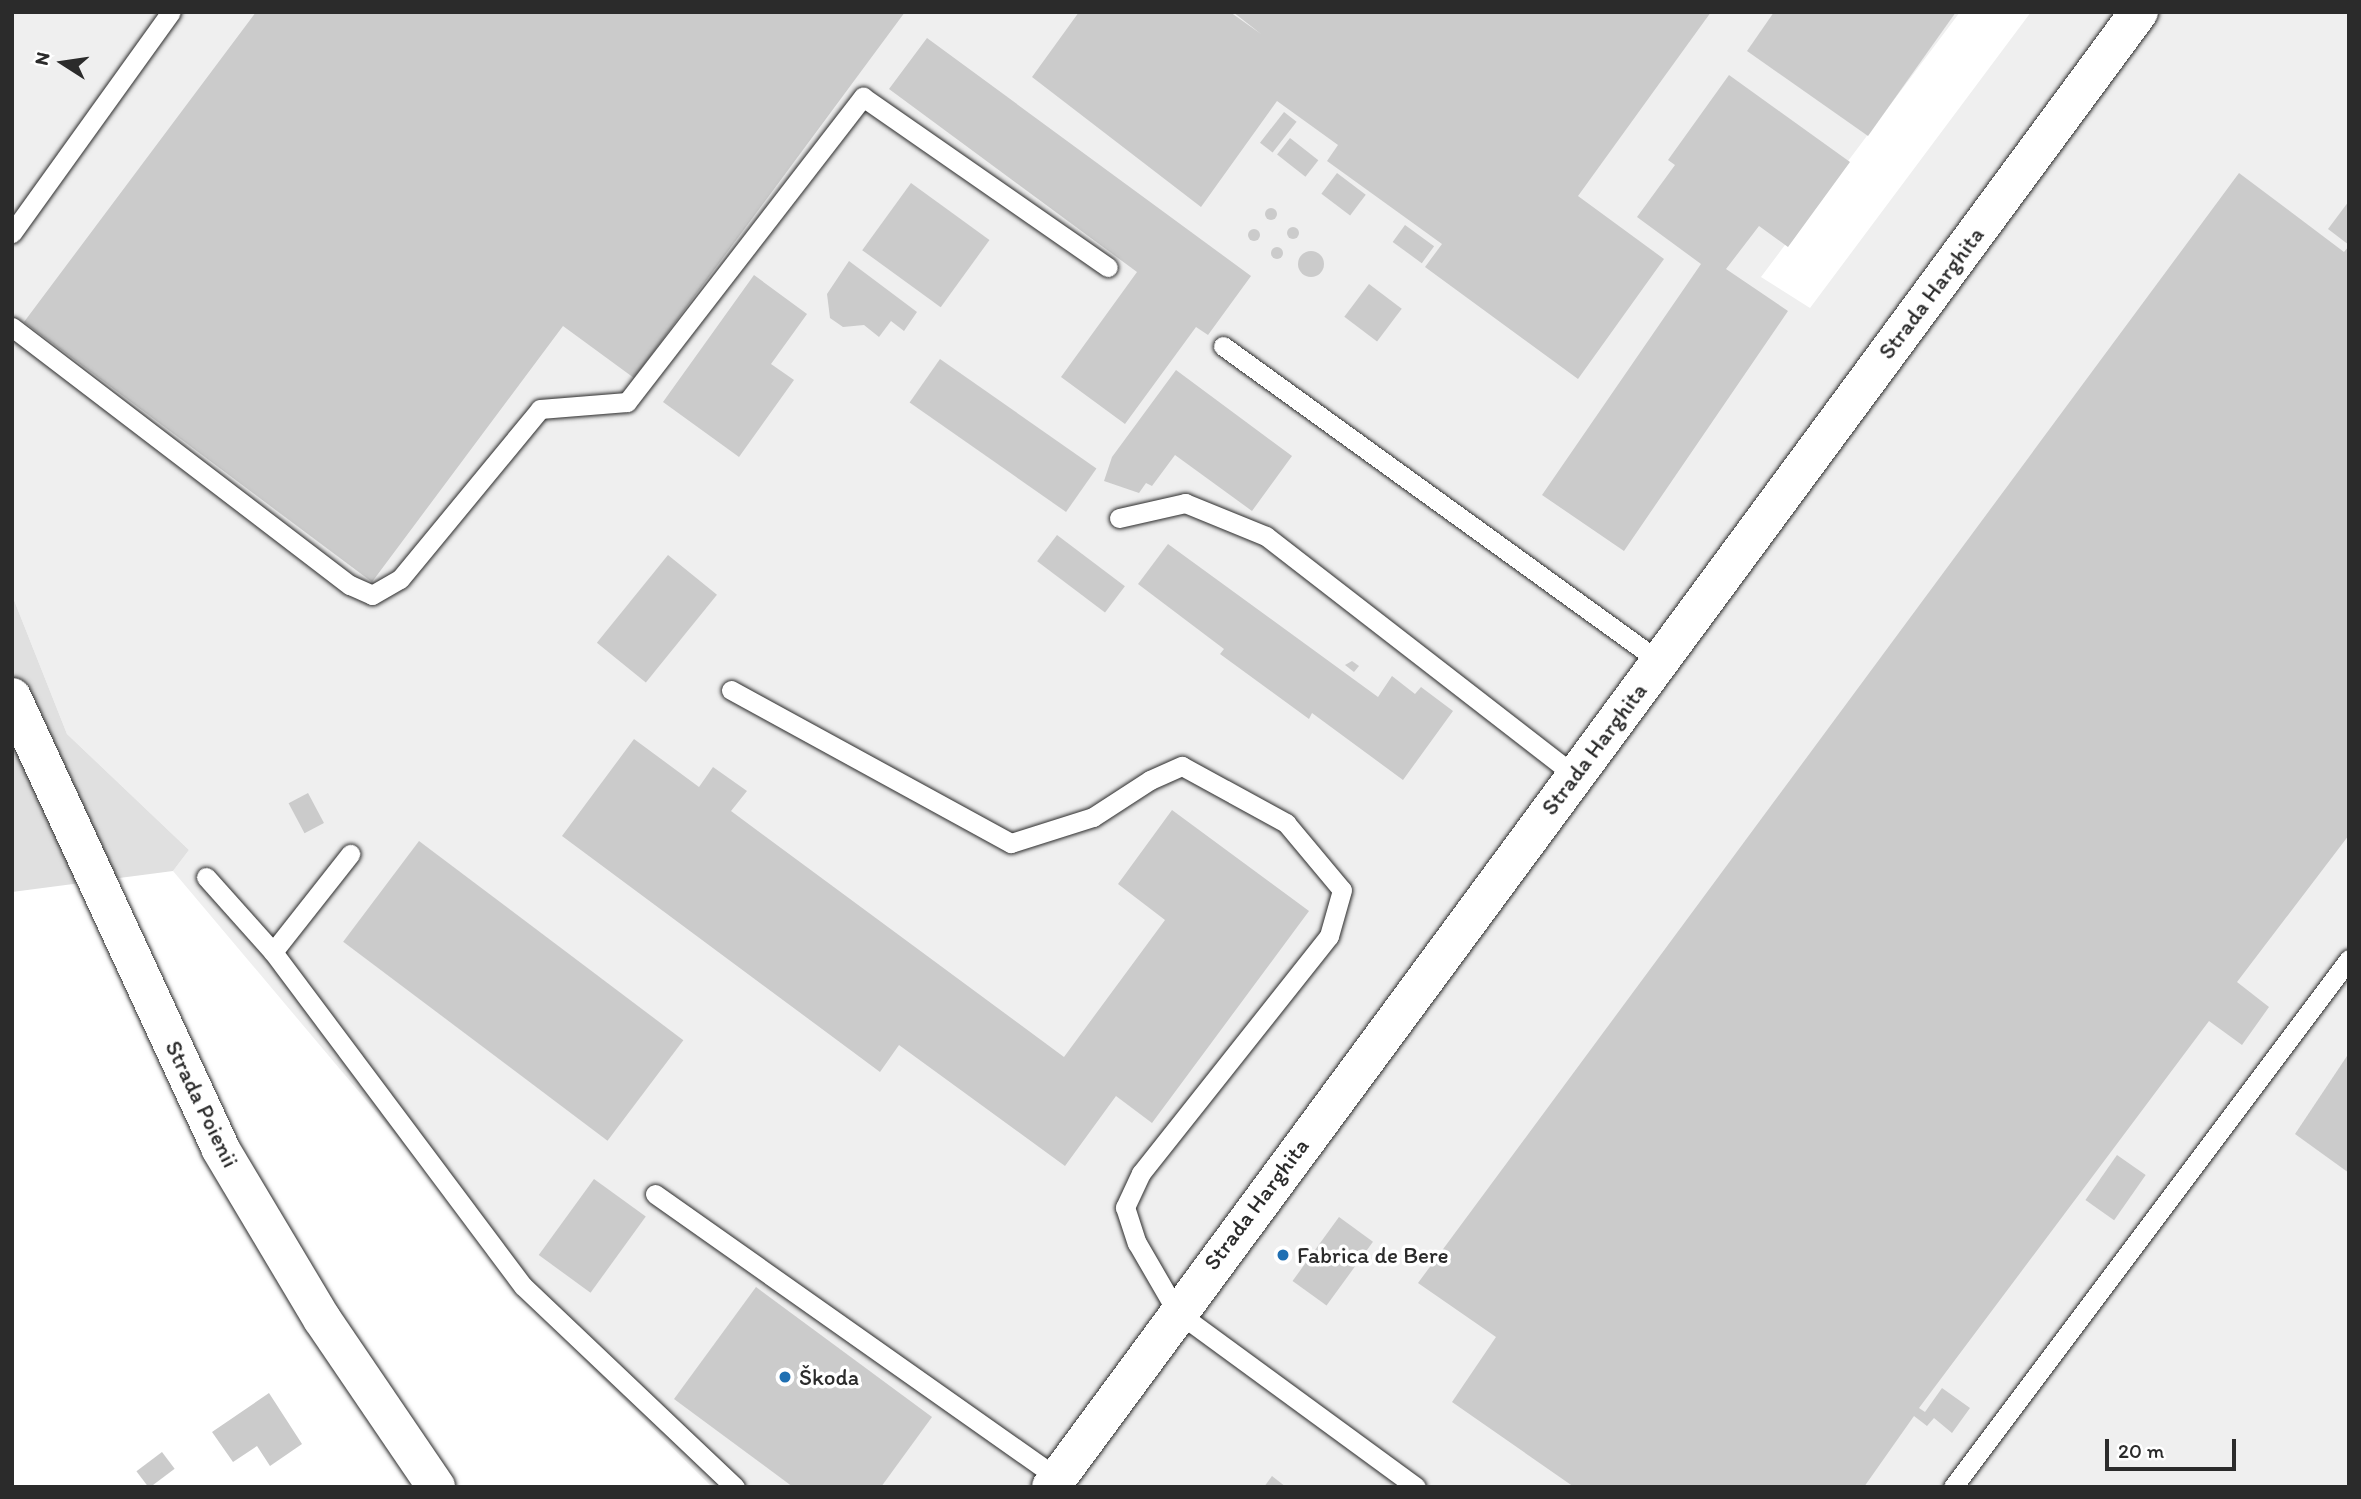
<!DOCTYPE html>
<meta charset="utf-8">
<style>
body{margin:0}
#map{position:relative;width:2361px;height:1499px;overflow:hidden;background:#fff;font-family:Itim,sans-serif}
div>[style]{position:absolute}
.built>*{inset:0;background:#efefef}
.green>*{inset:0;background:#e0e0e0}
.building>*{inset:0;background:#cbcbcb;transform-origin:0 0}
.round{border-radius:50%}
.roads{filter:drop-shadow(0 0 2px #2b2b2b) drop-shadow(0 0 2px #2b2b2b)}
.service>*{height:19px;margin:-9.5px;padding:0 9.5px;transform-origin:9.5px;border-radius:9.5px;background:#fff}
.primary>*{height:38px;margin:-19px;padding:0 19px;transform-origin:19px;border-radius:19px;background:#fff}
.dots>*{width:19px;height:19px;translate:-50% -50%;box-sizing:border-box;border:4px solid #fff;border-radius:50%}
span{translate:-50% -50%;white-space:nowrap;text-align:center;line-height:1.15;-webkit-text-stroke:7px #fff;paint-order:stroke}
.street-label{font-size:23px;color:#2b2b2b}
.poi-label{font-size:23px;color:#2b2b2b}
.left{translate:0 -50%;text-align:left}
.frame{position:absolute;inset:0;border:14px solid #2b2b2b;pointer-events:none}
.north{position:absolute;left:28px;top:28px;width:70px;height:70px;-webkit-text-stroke:5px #fff;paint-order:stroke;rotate:282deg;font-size:19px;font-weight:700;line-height:28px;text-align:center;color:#2b2b2b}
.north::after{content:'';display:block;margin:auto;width:24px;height:32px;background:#2b2b2b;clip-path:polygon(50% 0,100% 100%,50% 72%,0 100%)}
.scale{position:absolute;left:2105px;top:1439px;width:131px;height:32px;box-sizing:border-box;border:4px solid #2b2b2b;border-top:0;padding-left:9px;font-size:21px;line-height:24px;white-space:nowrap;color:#2b2b2b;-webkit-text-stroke:5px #fff;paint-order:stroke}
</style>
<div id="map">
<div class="built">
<div style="clip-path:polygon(12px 12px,1960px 12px,1761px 277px,1810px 308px,2031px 12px,2349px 12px,2349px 1487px,712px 1487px,591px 1367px,173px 871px,189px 850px,67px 734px,12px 595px)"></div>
</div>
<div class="green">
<div style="clip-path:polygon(12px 595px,67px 734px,189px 850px,173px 871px,12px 892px)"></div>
</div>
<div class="building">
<div style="clip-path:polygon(256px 12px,905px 12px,634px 378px,563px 326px,372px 582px,24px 322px)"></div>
<div style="clip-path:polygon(1079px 12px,1230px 12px,1261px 34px,1233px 12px,1711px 12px,1578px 196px,1664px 259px,1578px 379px,1425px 267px,1442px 244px,1327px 161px,1338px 145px,1277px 101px,1201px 207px,1032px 77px)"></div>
<div style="clip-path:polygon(1774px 12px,1956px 12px,1868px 136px,1747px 51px)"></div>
<div style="clip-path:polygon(927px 38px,1251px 276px,1208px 335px,1196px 327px,1125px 424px,1061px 377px,1137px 272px,889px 89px)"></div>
<div style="clip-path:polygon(1729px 75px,1850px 162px,1788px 247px,1759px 226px,1726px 269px,1788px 311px,1624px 551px,1542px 495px,1701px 264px,1637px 217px,1675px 165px,1668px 160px)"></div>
<div style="left:1284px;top:112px;width:16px;height:39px;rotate:38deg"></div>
<div style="left:1290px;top:138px;width:36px;height:21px;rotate:38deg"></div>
<div style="left:1337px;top:173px;width:36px;height:26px;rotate:37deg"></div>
<div style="clip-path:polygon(2239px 173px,2344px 252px,2349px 246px,2349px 835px,2237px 982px,2269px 1007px,2242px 1045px,2209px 1021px,1919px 1408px,1925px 1412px,1942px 1388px,1970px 1408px,1952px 1433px,1934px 1418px,1927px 1426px,1914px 1416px,1864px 1487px,1574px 1487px,1452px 1402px,1496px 1337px,1418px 1283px)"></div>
<div style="left:911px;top:183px;width:97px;height:83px;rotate:36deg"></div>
<div style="clip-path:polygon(2349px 201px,2349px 245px,2328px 229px)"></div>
<div class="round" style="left:1265px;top:208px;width:12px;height:12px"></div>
<div style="left:1405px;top:225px;width:36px;height:21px;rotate:36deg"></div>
<div class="round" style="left:1287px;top:227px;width:12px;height:12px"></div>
<div class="round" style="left:1248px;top:229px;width:12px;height:12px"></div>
<div class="round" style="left:1271px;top:247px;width:12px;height:12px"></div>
<div class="round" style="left:1298px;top:251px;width:26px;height:26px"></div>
<div style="clip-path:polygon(849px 261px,917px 312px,904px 331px,891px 321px,879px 337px,864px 325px,843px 327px,830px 318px,827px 294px)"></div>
<div style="clip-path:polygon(754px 275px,807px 314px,771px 364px,794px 380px,739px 457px,663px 402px)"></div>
<div style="left:1369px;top:284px;width:41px;height:41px;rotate:37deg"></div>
<div style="left:940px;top:359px;width:191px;height:53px;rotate:35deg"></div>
<div style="clip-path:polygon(1176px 370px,1292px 456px,1252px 511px,1175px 455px,1152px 486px,1146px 483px,1139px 493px,1104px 481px,1112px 457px)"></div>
<div style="left:1057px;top:535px;width:85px;height:33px;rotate:37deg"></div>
<div style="clip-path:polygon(1168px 544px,1378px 697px,1392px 676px,1415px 694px,1421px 687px,1453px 711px,1403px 780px,1312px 713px,1309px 719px,1220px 654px,1224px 649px,1138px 584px)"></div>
<div style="left:668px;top:555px;width:63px;height:113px;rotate:39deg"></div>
<div style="clip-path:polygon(1352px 661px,1359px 666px,1354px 672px,1345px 665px)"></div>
<div style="clip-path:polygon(634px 739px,699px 787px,713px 767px,747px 791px,731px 811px,1064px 1057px,1165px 920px,1118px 884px,1172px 810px,1309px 911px,1152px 1123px,1116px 1096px,1065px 1166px,899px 1045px,880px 1072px,562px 836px)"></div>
<div style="left:308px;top:793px;width:34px;height:22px;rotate:62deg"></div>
<div style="left:419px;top:841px;width:331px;height:126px;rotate:37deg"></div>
<div style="clip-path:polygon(2349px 1053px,2349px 1173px,2295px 1134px)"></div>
<div style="left:2117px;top:1155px;width:35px;height:55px;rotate:35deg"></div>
<div style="left:594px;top:1179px;width:64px;height:94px;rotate:36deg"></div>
<div style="left:1339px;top:1217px;width:42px;height:79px;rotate:36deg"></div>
<div style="clip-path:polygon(756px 1287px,932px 1417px,881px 1487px,793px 1487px,674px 1399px)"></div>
<div style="clip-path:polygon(269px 1393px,302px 1444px,270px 1466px,257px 1446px,233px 1462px,212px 1432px)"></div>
<div style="left:162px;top:1452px;width:21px;height:32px;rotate:53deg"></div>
<div style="clip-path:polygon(1272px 1476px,1286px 1487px,1264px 1487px)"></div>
</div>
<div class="roads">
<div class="service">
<div style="left:12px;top:233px;width:272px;rotate:-54.3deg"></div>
<div style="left:12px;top:327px;width:425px;rotate:37.4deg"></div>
<div style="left:350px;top:585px;width:24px;rotate:24deg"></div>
<div style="left:372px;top:595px;width:32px;rotate:-30deg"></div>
<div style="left:400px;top:579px;width:220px;rotate:-50.5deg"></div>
<div style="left:540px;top:409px;width:87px;rotate:-4.6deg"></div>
<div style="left:627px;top:402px;width:386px;rotate:-52.3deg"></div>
<div style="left:863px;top:97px;width:298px;rotate:34.8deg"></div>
<div style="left:1223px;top:346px;width:538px;rotate:35.85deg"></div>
<div style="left:1119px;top:518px;width:68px;rotate:-12.8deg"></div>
<div style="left:1185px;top:503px;width:87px;rotate:22.2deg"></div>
<div style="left:1266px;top:536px;width:390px;rotate:37.8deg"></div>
<div style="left:731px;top:690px;width:319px;rotate:28.7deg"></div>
<div style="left:1011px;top:843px;width:86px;rotate:-17.6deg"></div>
<div style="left:1093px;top:817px;width:68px;rotate:-33deg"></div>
<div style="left:1150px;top:780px;width:35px;rotate:-24deg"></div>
<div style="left:1182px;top:766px;width:119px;rotate:28.7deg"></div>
<div style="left:1286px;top:823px;width:87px;rotate:50.1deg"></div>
<div style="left:1342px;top:890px;width:48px;rotate:105.8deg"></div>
<div style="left:1329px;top:936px;width:303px;rotate:128.4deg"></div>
<div style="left:1141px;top:1173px;width:38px;rotate:115deg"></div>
<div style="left:1125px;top:1207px;width:38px;rotate:72deg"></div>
<div style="left:1137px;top:1243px;width:80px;rotate:59.9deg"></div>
<div style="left:1177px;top:1312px;width:296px;rotate:36.2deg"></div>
<div style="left:206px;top:877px;width:101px;rotate:48.2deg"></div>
<div style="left:273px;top:952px;width:417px;rotate:53.2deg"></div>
<div style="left:523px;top:1286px;width:292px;rotate:43.5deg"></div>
<div style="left:273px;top:952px;width:125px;rotate:-51.8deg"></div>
<div style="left:655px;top:1194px;width:492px;rotate:35.2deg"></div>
<div style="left:1953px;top:1487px;width:660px;rotate:-53.13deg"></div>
</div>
<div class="primary">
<div style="left:12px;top:697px;width:497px;rotate:65.2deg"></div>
<div style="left:220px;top:1148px;width:199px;rotate:59.2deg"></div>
<div style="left:322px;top:1319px;width:203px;rotate:55.8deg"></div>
<div style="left:1051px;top:1487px;width:1833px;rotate:-53.59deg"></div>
</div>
</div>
<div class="dots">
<div style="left:1283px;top:1255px;background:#1f6fb2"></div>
<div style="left:785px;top:1377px;background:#1f6fb2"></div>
</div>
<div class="street-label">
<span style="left:1931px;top:293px;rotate:-53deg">Strada Harghita</span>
<span style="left:1594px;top:749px;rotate:-53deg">Strada Harghita</span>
<span style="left:202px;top:1104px;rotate:64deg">Strada Poienii</span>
<span style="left:1256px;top:1204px;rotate:-53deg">Strada Harghita</span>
</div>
<div class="poi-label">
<span class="left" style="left:1297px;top:1255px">Fabrica de Bere</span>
<span class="left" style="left:799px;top:1377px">Škoda</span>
</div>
<div class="frame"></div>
<div class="north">N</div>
<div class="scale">20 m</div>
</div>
